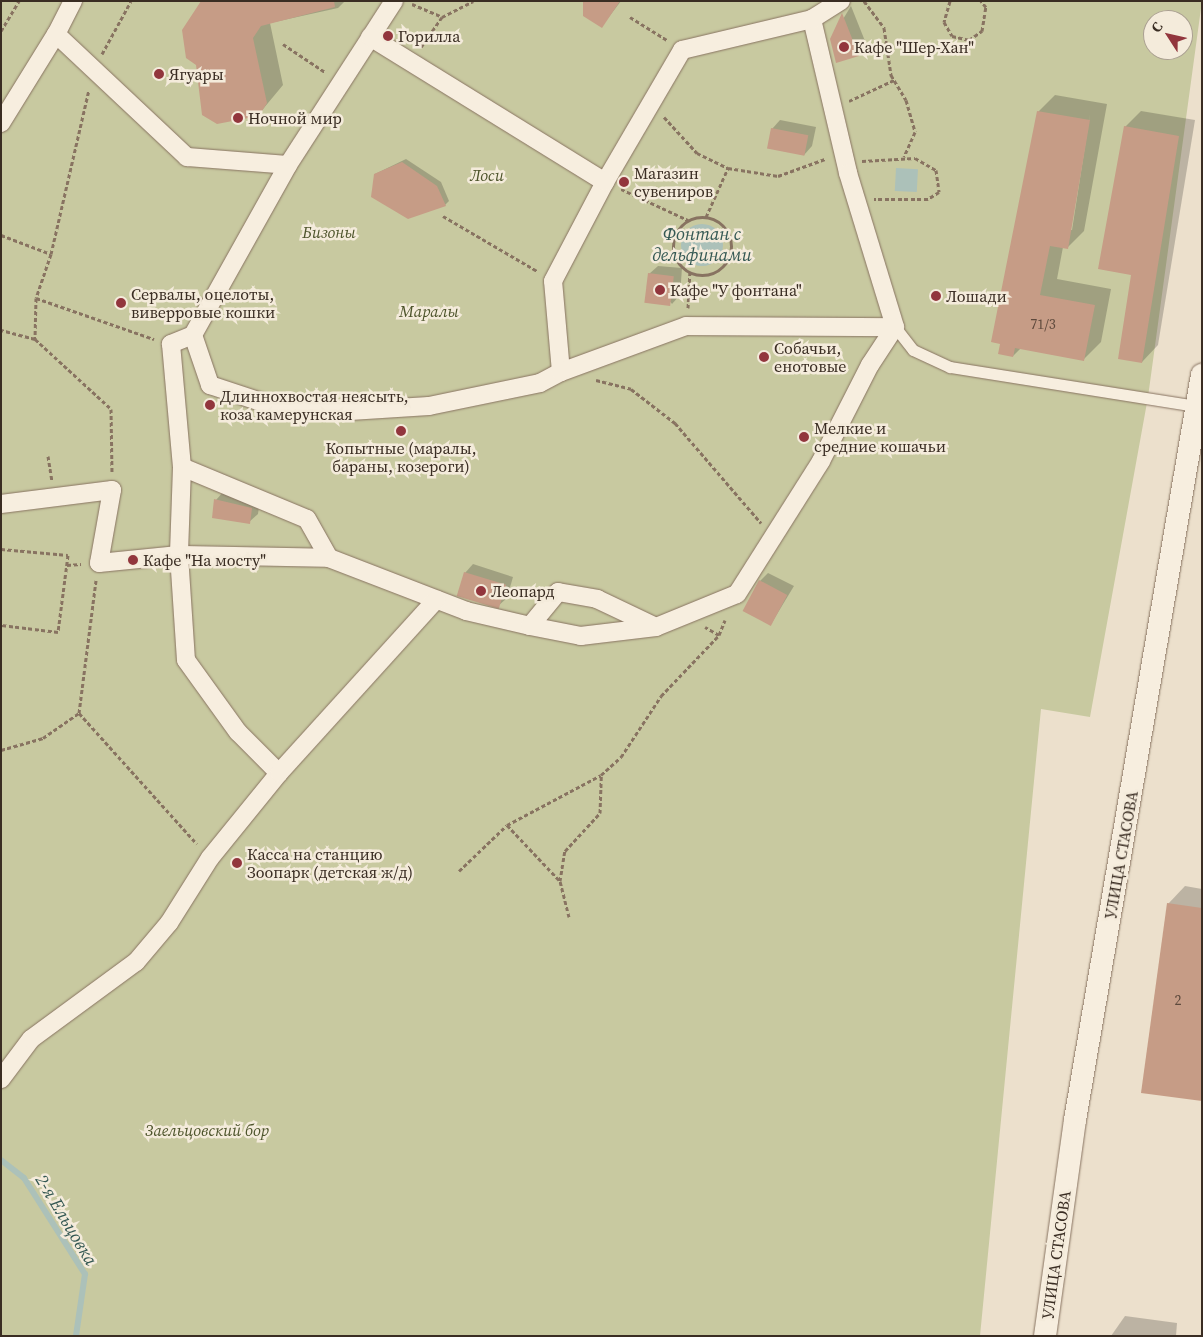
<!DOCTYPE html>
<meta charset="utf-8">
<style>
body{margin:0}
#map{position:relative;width:1203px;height:1337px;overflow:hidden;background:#ece0cc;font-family:"Source Serif 4",serif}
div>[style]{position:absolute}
.green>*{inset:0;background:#c8c9a0}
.water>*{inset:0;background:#acc1b9;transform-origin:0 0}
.round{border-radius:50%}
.shadow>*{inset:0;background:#0003}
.stream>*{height:6px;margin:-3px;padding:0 3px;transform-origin:3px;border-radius:3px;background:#acc1b9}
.building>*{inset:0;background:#c69c86;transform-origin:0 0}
.path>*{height:3px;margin-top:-1.5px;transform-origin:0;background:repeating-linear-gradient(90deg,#887361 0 4px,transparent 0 6.5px)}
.path>.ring{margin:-1.5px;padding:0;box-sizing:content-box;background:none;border:3px solid #887361;border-radius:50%}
.roads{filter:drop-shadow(0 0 1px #887361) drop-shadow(0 0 1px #887361)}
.service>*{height:11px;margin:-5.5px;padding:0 5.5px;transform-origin:5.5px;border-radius:5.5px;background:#f7eedf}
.pedestrian>*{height:18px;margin:-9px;padding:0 9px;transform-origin:9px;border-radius:9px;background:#f7eedf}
.minor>*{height:22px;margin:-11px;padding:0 11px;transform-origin:11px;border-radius:11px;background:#f7eedf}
.dots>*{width:14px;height:14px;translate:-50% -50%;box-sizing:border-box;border:2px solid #f4ebdb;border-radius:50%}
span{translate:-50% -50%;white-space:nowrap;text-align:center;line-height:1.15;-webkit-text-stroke:5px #f4ebdb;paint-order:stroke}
.number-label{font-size:14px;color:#5d493c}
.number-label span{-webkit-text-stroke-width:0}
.poi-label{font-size:16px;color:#3a2d23}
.left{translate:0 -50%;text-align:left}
.park-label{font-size:16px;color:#4d542b;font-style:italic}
.street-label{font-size:16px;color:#3a2d23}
.water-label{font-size:18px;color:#345853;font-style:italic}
.frame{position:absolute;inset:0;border:2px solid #3a2d23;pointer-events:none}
.north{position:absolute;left:1143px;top:10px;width:50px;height:50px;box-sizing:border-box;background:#f4ebdb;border:1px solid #aa9f91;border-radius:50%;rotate:305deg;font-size:14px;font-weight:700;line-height:20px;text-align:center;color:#3a2d23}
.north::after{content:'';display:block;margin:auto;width:18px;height:22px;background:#92363d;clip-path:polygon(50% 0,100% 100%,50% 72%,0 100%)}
</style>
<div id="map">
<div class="green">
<div style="clip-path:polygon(evenodd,1px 1px,1202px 1px,1148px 397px,1090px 717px,1041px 709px,980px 1336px,1px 1336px,1px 1px,1153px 20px,1183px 20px,1183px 50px,1153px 50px,1153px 20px)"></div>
</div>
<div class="water">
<div style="left:896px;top:168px;width:22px;height:23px;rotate:3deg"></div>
<div class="round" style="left:681px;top:224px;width:42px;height:42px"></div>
</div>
<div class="shadow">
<div style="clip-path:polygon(202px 1px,345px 1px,338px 8px,270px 23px,283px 85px,258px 115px)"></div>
<div style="clip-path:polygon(585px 1px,621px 1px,602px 26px)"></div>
<div style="clip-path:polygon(851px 6px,867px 46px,858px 55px,837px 61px,831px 39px)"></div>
<div style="clip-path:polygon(evenodd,1055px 95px,1107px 104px,1084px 231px,1067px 248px,1063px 247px,1057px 279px,1111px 289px,1101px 342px,1084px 359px,1021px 348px,1013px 356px,1038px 112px,1055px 95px,1090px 114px,1072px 230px,1070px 230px,1090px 114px)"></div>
<div style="clip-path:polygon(1141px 111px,1195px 120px,1158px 345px,1142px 362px,1125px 127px)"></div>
<div style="clip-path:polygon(780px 120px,816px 127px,812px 146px,804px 155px,772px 129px)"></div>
<div style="clip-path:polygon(406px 159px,441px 182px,449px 201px,445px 205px,375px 174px)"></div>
<div style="clip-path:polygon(658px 266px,682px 268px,680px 295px,672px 304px,649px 274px)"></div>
<div style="clip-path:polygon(224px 491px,260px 499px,258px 514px,249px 522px,216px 500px)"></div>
<div style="clip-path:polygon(473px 564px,513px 577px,507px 598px,498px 606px,465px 573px)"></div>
<div style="clip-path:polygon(768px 573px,794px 586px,771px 624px,760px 581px)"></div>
<div style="clip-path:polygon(1185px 886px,1202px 889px,1202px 1100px,1168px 904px)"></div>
<div style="clip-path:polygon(1125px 1316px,1177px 1323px,1176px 1336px,1111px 1336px)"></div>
</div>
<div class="stream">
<div style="left:1px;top:1160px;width:29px;rotate:38deg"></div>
<div style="left:24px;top:1178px;width:114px;rotate:57.6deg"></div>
<div style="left:85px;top:1274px;width:63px;rotate:98.3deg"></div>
</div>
<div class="building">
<div style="clip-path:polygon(201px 1px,334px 1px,335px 7px,261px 26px,253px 38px,267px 103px,259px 116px,217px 124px,202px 115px,196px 65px,186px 58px,182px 30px)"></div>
<div style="clip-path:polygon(583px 1px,620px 1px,602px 28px,583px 16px)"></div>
<div style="clip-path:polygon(842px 13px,859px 56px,836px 63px,830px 39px)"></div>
<div style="clip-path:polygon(1037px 111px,1090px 120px,1068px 249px,1050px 246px,1040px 295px,1095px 305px,1084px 361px,1015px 348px,1013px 357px,998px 354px,1000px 344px,991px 342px)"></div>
<div style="clip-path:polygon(1124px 126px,1179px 136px,1142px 363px,1118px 359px,1131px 275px,1098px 269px)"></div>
<div style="left:771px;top:128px;width:38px;height:21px;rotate:11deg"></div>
<div style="clip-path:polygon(402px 162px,437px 186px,446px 206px,408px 219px,371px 197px,374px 174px)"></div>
<div style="left:648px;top:273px;width:26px;height:30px;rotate:7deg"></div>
<div style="clip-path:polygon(214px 499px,252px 508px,250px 524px,212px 518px)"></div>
<div style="left:464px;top:572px;width:44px;height:25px;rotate:17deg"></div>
<div style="left:759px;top:580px;width:32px;height:35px;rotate:28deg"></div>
<div style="clip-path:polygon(1167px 903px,1202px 908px,1202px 1101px,1141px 1093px)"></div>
</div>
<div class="path">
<div style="left:864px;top:1px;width:34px;rotate:53deg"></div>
<div style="left:884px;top:28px;width:48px;rotate:81.5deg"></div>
<div style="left:891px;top:75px;width:29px;rotate:59deg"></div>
<div style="left:906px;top:100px;width:33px;rotate:74deg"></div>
<div style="left:915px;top:132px;width:27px;rotate:114deg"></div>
<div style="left:950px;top:1px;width:22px;rotate:106deg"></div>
<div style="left:944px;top:22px;width:16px;rotate:60deg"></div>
<div style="left:952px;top:36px;width:17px;rotate:13deg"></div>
<div style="left:969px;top:40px;width:16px;rotate:-35deg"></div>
<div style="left:982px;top:31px;width:24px;rotate:-81deg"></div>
<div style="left:986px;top:7px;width:8px;rotate:-130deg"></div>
<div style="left:412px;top:4px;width:33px;rotate:23deg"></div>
<div style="left:442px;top:17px;width:38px;rotate:125deg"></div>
<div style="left:442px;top:17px;width:35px;rotate:-27deg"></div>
<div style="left:630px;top:17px;width:44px;rotate:31.9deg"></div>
<div style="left:1px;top:31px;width:35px;rotate:-59deg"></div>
<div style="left:283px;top:44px;width:50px;rotate:33.7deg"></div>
<div style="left:102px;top:54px;width:60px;rotate:-61.3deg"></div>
<div style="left:849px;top:101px;width:50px;rotate:-25deg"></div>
<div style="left:664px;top:117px;width:49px;rotate:47.5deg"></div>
<div style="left:697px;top:153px;width:34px;rotate:26deg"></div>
<div style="left:728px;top:168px;width:51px;rotate:9.1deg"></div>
<div style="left:778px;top:176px;width:50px;rotate:-19.9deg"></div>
<div style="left:862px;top:161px;width:53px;rotate:-3.2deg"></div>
<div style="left:915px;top:158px;width:24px;rotate:30deg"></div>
<div style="left:936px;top:170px;width:22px;rotate:82deg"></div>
<div style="left:939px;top:192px;width:13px;rotate:148deg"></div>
<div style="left:928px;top:199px;width:54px;rotate:180deg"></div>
<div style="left:621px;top:189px;width:74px;rotate:24.8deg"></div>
<div style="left:443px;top:216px;width:109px;rotate:30.3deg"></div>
<div style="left:706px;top:217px;width:54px;rotate:-65.8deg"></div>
<div class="ring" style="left:673px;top:217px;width:55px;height:55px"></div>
<div style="left:1px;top:235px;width:53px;rotate:20.8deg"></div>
<div style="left:51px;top:254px;width:46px;rotate:108.8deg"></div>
<div style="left:36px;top:298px;width:41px;rotate:91.4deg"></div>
<div style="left:35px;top:339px;width:35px;rotate:-165deg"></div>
<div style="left:51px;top:254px;width:168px;rotate:-77deg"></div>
<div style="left:36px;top:298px;width:125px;rotate:19.2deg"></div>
<div style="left:688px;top:308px;width:36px;rotate:-87deg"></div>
<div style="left:35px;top:339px;width:103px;rotate:42.6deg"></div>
<div style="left:111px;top:409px;width:63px;rotate:89.1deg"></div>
<div style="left:596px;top:380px;width:36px;rotate:14deg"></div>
<div style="left:631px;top:389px;width:56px;rotate:37.7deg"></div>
<div style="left:675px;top:423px;width:132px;rotate:49.3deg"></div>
<div style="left:48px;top:456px;width:24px;rotate:81deg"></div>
<div style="left:1px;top:549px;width:67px;rotate:5.1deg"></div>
<div style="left:68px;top:555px;width:78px;rotate:97.4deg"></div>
<div style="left:58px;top:632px;width:57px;rotate:-173deg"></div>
<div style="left:67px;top:565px;width:14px;rotate:-4deg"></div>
<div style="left:719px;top:635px;width:16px;rotate:-68deg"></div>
<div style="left:79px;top:713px;width:176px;rotate:48deg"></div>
<div style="left:1px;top:750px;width:44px;rotate:-15.9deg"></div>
<div style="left:43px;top:738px;width:44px;rotate:-34.8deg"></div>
<div style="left:79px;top:713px;width:134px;rotate:-82.7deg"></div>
<div style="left:507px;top:825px;width:76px;rotate:46.6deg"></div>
<div style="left:459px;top:871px;width:66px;rotate:-43.8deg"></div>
<div style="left:507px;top:825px;width:106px;rotate:-28deg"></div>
<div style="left:601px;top:775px;width:27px;rotate:-42deg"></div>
<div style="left:621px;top:757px;width:73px;rotate:-56.7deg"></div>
<div style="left:661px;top:696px;width:84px;rotate:-46.4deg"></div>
<div style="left:719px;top:635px;width:16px;rotate:-150deg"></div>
<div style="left:569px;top:917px;width:37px;rotate:-104deg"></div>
<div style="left:560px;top:881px;width:30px;rotate:-81deg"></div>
<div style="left:565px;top:851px;width:52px;rotate:-47.4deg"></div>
<div style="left:600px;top:813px;width:38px;rotate:-88deg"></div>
</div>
<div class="roads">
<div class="service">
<div style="left:895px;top:327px;width:29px;rotate:52deg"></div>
<div style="left:913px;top:350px;width:41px;rotate:24.7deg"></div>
<div style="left:950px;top:367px;width:250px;rotate:9deg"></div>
</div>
<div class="pedestrian">
<div style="left:73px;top:1px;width:37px;rotate:117deg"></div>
<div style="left:56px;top:34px;width:180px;rotate:43.2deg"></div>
<div style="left:187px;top:157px;width:101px;rotate:4.5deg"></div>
<div style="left:394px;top:1px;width:195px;rotate:122.9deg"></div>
<div style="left:288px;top:165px;width:195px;rotate:119.2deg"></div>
<div style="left:193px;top:335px;width:24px;rotate:158deg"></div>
<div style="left:171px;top:344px;width:123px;rotate:84.9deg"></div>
<div style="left:182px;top:467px;width:135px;rotate:22.6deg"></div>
<div style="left:307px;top:519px;width:45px;rotate:60.6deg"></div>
<div style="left:329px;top:558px;width:147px;rotate:21.1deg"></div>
<div style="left:466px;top:611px;width:66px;rotate:13.2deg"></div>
<div style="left:812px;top:19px;width:158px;rotate:76.8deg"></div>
<div style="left:848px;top:173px;width:161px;rotate:73deg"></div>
<div style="left:1px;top:123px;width:105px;rotate:-58.3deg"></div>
<div style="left:605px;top:182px;width:153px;rotate:-59.7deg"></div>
<div style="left:682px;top:50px;width:134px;rotate:-13.4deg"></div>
<div style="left:812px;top:19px;width:34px;rotate:-32deg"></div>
<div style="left:193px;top:335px;width:53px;rotate:71.2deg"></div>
<div style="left:210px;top:385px;width:63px;rotate:18.4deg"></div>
<div style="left:270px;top:405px;width:80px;rotate:4.3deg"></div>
<div style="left:350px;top:411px;width:79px;rotate:-3.6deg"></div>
<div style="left:429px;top:406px;width:113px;rotate:-11.7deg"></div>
<div style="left:540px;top:383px;width:24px;rotate:-28deg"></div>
<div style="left:561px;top:372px;width:91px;rotate:-95deg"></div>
<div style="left:553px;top:281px;width:112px;rotate:-62.3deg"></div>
<div style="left:605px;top:182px;width:276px;rotate:-148.3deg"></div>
<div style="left:561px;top:372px;width:133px;rotate:-20.2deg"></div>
<div style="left:686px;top:326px;width:209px;rotate:0.3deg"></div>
<div style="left:182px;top:467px;width:88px;rotate:92deg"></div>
<div style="left:179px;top:555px;width:105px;rotate:86.2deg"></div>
<div style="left:186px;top:660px;width:89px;rotate:54.2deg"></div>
<div style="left:238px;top:732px;width:58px;rotate:45deg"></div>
<div style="left:1px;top:504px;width:112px;rotate:-7.2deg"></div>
<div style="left:112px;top:490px;width:74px;rotate:100.1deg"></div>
<div style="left:99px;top:563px;width:80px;rotate:-5.7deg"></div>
<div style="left:179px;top:555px;width:150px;rotate:1.1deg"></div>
<div style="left:656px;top:627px;width:76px;rotate:173.2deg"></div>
<div style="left:581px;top:636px;width:52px;rotate:-168.9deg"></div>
<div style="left:530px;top:626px;width:44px;rotate:-50.5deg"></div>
<div style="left:558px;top:592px;width:40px;rotate:10deg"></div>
<div style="left:597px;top:599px;width:65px;rotate:25.4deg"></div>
<div style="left:656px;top:627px;width:87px;rotate:-22.2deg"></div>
<div style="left:737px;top:594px;width:157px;rotate:-57.7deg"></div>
<div style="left:821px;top:461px;width:108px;rotate:-63deg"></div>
<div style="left:870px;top:365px;width:45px;rotate:-56.7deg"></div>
<div style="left:1px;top:1079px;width:50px;rotate:-53.1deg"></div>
<div style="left:31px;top:1039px;width:130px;rotate:-36.3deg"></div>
<div style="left:136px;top:962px;width:51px;rotate:-49.8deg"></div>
<div style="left:169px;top:923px;width:77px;rotate:-57.8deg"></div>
<div style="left:210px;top:858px;width:109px;rotate:-50.9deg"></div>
<div style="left:279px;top:773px;width:234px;rotate:-47.8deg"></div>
</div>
<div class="minor">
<div style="left:1045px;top:1336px;width:218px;rotate:-82.1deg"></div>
<div style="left:1075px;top:1120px;width:756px;rotate:-80.33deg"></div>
</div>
</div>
<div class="dots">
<div style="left:388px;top:36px;background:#92363d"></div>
<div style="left:844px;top:47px;background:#92363d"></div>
<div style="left:159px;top:74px;background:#92363d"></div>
<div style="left:238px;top:118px;background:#92363d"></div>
<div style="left:624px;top:182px;background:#92363d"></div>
<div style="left:660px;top:290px;background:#92363d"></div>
<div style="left:936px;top:296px;background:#92363d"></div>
<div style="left:121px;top:303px;background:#92363d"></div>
<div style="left:764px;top:357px;background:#92363d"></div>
<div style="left:210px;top:405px;background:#92363d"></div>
<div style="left:401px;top:431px;background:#92363d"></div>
<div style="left:804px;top:437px;background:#92363d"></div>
<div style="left:133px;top:560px;background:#92363d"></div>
<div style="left:481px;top:591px;background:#92363d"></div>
<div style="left:237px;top:863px;background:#92363d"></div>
</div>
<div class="number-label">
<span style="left:1043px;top:324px">71/3</span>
<span style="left:1178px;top:1000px">2</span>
</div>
<div class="poi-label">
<span class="left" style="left:398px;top:36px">Горилла</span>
<span class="left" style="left:854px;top:47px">Кафе "Шер-Хан"</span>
<span class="left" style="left:169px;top:74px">Ягуары</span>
<span class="left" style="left:248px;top:118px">Ночной мир</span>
<span class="left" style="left:634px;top:182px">Магазин<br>сувениров</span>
<span class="left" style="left:670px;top:290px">Кафе "У фонтана"</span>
<span class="left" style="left:131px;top:303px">Сервалы, оцелоты,<br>виверровые кошки</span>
<span class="left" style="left:946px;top:296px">Лошади</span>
<span class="left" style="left:774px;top:357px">Собачьи,<br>енотовые</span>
<span class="left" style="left:220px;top:405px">Длиннохвостая неясыть,<br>коза камерунская</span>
<span class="left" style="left:814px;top:437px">Мелкие и<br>средние кошачьи</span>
<span style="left:401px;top:457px">Копытные (маралы,<br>бараны, козероги)</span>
<span class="left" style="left:143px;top:560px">Кафе "На мосту"</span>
<span class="left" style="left:491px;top:591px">Леопард</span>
<span class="left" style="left:247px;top:863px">Касса на станцию<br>Зоопарк (детская ж/д)</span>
</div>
<div class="park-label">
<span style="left:487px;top:175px">Лоси</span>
<span style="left:329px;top:232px">Бизоны</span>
<span style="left:429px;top:311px">Маралы</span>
<span style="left:207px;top:1130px">Заельцовский бор</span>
</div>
<div class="street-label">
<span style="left:1121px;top:855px;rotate:-80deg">УЛИЦА СТАСОВА</span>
<span style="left:1056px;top:1255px;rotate:-82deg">УЛИЦА СТАСОВА</span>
</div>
<div class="water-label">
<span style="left:702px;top:245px">Фонтан с<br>дельфинами</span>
<span style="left:66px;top:1220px;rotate:59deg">2-я Ельцовка</span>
</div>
<div class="frame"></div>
<div class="north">С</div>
</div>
